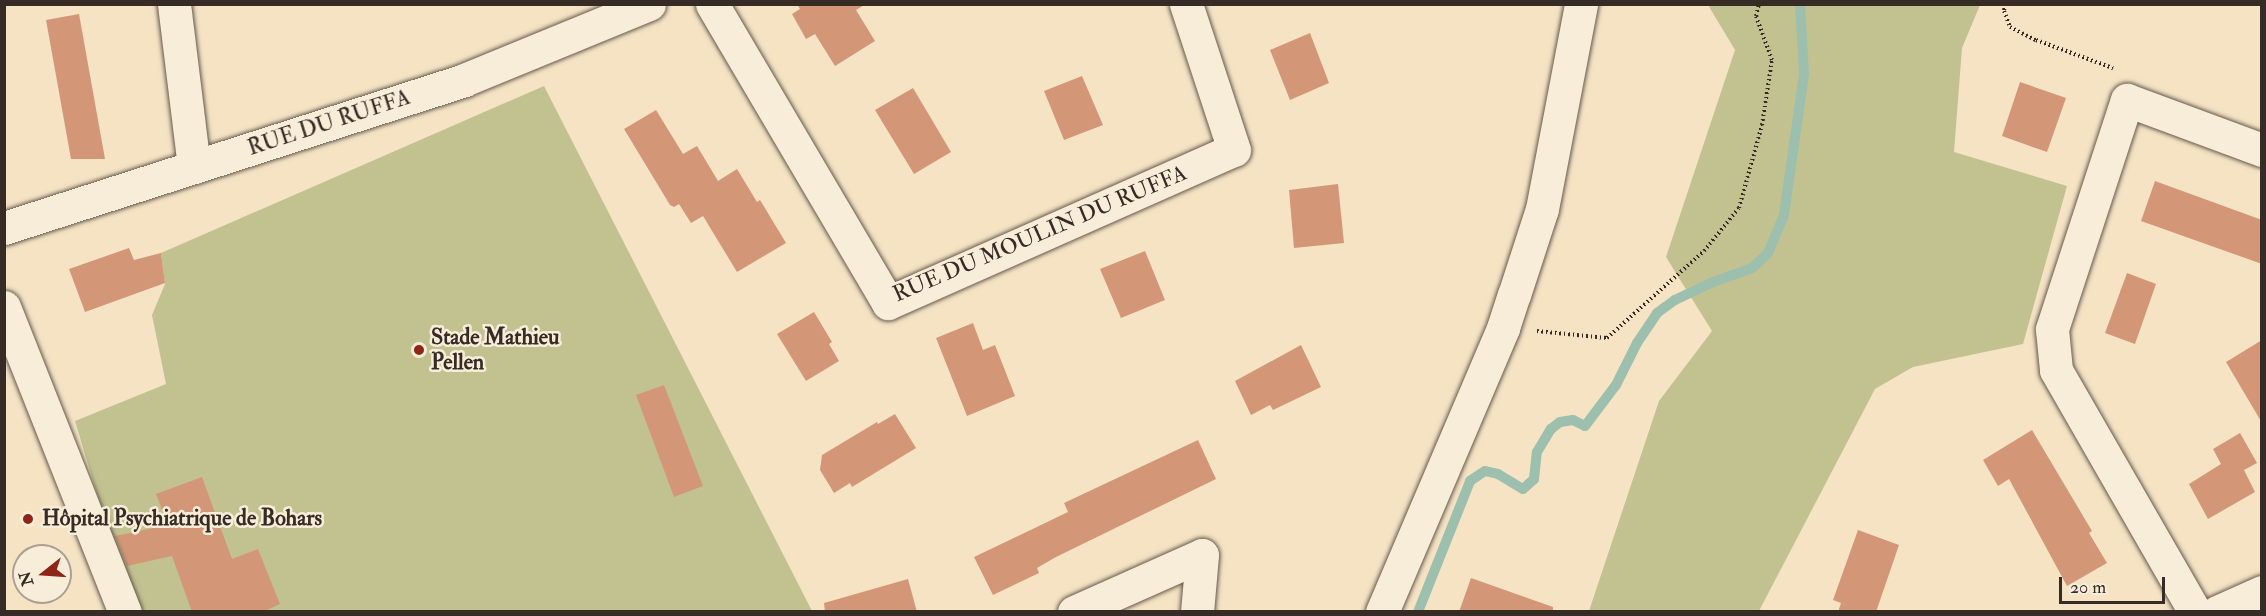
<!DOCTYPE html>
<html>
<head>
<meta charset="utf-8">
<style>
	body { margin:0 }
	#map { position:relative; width:2266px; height:616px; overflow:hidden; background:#f5e3c4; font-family:"IM FELL Double Pica",serif }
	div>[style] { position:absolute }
	.green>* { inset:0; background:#c2c290 }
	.stream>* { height:10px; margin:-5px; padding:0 5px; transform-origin:5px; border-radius:5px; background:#9dbfae }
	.building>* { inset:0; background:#d39778 }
	.path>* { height:4px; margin-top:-2px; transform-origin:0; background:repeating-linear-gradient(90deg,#372c25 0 1.5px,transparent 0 4.5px) }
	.roads { filter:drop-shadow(0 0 2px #665a4d) drop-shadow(0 0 2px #665a4d) }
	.minor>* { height:33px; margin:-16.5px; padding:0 16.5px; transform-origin:16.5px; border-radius:16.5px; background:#f8edd9 }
	.dots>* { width:16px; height:16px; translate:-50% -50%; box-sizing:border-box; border:3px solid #f8edd9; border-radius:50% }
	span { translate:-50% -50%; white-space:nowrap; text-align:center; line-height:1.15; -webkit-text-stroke:5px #f8edd9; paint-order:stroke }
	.street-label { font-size:22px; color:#372c25 }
	.poi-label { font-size:22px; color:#372c25; font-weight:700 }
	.left { translate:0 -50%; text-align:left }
	.frame { position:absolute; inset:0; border:6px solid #372c25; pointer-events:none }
	.north { position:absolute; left:12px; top:544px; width:60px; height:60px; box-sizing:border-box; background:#f8edd9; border:2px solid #aba091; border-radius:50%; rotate:253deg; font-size:16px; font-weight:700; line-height:24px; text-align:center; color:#372c25 }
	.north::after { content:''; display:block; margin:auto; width:21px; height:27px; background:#8f2418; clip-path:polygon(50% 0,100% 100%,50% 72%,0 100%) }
	.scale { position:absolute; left:2059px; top:577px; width:106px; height:27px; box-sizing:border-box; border:3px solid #372c25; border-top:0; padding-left:8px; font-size:18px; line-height:21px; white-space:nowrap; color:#372c25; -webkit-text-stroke:4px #f8edd9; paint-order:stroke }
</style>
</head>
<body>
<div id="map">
	<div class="green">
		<div style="clip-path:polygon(1708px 5px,1980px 5px,1962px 48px,1954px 152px,2067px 186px,2023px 344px,1913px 367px,1875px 389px,1759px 611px,1589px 611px,1659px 401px,1712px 331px,1666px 257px,1735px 50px)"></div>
		<div style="clip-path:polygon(544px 86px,812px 611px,139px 611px,110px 537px,75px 421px,166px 384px,152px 315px,165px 284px,161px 253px)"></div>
	</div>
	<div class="stream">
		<div style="left:1418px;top:612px;width:141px;rotate:-68.3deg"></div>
		<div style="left:1470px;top:481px;width:18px;rotate:-34deg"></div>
		<div style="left:1485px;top:471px;width:13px;rotate:13deg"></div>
		<div style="left:1498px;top:474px;width:29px;rotate:31deg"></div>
		<div style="left:1523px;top:489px;width:15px;rotate:-42deg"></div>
		<div style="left:1534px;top:479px;width:27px;rotate:-84deg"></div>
		<div style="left:1537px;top:452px;width:27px;rotate:-59deg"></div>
		<div style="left:1551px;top:429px;width:11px;rotate:-38deg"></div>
		<div style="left:1560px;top:422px;width:13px;rotate:-9deg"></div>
		<div style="left:1573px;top:420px;width:13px;rotate:27deg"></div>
		<div style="left:1585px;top:426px;width:51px;rotate:-52.9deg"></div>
		<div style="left:1616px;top:385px;width:47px;rotate:-63.4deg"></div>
		<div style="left:1637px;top:343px;width:36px;rotate:-56deg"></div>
		<div style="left:1657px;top:313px;width:22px;rotate:-36deg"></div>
		<div style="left:1675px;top:300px;width:42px;rotate:-25.3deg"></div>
		<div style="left:1713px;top:282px;width:41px;rotate:-19.7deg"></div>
		<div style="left:1752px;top:268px;width:22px;rotate:-43deg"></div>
		<div style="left:1768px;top:253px;width:41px;rotate:-67.2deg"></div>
		<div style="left:1784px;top:215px;width:142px;rotate:-81.9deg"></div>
		<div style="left:1804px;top:74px;width:70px;rotate:-93.3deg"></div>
	</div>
	<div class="building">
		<div style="clip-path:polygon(797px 4px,866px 4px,856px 10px,875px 41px,835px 66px,815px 34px,806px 39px,792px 14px,800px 9px)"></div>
		<div style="clip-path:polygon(79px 14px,105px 159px,71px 159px,46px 20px)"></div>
		<div style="clip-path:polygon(1310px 33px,1329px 83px,1290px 100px,1270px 50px)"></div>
		<div style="clip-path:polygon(1082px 76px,1103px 125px,1064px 140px,1044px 91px)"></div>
		<div style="clip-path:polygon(2020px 82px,2066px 98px,2047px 152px,2002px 136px)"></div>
		<div style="clip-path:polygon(913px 88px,951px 152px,914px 174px,875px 110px)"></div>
		<div style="clip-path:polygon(656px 110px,683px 154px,697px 146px,718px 181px,737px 169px,757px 202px,760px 200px,786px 243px,737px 272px,703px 216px,691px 223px,679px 204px,674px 207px,670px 205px,624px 129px)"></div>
		<div style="clip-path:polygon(2155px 181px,2262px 220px,2262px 264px,2141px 221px)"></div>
		<div style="clip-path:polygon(1338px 184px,1344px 243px,1294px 248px,1289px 190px)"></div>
		<div style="clip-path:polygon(129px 248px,134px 260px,161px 253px,165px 283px,85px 312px,69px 269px)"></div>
		<div style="clip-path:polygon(1145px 251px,1165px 300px,1121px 318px,1100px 269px)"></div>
		<div style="clip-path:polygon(2127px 273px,2156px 284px,2135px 344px,2105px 333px)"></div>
		<div style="clip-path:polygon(814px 312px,832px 342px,829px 344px,839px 361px,806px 381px,777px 334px)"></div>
		<div style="clip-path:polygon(973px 323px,983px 350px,995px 345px,1015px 396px,967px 416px,936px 338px)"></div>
		<div style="clip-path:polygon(2262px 340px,2262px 423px,2226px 362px)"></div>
		<div style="clip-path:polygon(1301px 345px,1321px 387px,1273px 410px,1270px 405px,1251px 415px,1235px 381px)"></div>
		<div style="clip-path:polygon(664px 385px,703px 486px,674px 497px,636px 395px)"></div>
		<div style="clip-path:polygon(895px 414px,916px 448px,852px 487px,850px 483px,834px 493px,820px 470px,822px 455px,877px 422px,878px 424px)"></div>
		<div style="clip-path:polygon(2032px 430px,2092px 531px,2089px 533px,2107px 563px,2067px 586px,2009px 479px,1998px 486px,1983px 460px)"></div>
		<div style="clip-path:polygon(2240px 433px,2257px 463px,2244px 470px,2255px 492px,2208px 519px,2189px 484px,2221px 464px,2213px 449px)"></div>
		<div style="clip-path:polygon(1198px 440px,1216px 479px,1056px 557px,1037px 568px,1039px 573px,993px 595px,974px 557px,1068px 512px,1064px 503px)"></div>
		<div style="clip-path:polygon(202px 477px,232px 559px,258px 549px,280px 604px,263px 612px,192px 612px,172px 556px,127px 566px,115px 536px,168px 525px,156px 494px)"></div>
		<div style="clip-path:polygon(1858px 530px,1899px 545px,1876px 612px,1838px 612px,1841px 603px,1833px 600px)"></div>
		<div style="clip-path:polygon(1471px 578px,1553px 607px,1553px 612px,1459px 612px)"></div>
		<div style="clip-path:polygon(908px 579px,917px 612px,825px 612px,824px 603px)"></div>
	</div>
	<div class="path">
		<div style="left:2005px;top:4px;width:7px;rotate:98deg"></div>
		<div style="left:2004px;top:11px;width:17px;rotate:69deg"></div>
		<div style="left:2010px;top:27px;width:29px;rotate:27deg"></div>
		<div style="left:2036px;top:40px;width:82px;rotate:20deg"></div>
		<div style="left:1537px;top:331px;width:70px;rotate:5.7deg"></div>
		<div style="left:1607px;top:338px;width:130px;rotate:-41.9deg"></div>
		<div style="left:1704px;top:251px;width:55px;rotate:-50.9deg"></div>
		<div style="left:1739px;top:208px;width:86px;rotate:-74.5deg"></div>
		<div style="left:1762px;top:125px;width:66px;rotate:-81.3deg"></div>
		<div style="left:1772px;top:60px;width:47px;rotate:-110deg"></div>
		<div style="left:1756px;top:16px;width:12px;rotate:-76deg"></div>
	</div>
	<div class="roads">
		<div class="minor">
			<div style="left:174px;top:4px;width:164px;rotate:83deg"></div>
			<div style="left:712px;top:4px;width:347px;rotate:59.5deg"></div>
			<div style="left:888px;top:303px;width:378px;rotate:-23.9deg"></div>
			<div style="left:1234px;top:150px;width:154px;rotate:-108.2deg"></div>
			<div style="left:4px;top:228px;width:483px;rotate:-17.8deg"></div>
			<div style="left:464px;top:80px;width:200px;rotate:-22.3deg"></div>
			<div style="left:4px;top:307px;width:328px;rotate:68.4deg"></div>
			<div style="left:1074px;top:612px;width:140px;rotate:-24deg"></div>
			<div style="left:1202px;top:555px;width:57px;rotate:95deg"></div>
			<div style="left:1382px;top:612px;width:309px;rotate:-66.9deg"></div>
			<div style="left:1503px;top:328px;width:35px;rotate:-72deg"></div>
			<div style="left:1514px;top:295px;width:90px;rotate:-72deg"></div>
			<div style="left:1542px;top:209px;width:209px;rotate:-79.2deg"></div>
			<div style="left:2195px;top:612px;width:279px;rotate:-119.9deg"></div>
			<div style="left:2056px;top:370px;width:41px;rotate:-95.6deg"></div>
			<div style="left:2052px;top:329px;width:241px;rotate:-71.9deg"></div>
			<div style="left:2127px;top:100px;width:144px;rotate:20.3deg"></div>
			<div style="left:2217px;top:612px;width:49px;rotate:-24deg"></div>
		</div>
	</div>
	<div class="dots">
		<div style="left:419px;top:350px;background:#8f2418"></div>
		<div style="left:28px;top:519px;background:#8f2418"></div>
	</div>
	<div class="street-label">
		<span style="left:329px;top:123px;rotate:-18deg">RUE DU RUFFA</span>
		<span style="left:1040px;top:234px;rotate:-23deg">RUE DU MOULIN DU RUFFA</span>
	</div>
	<div class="poi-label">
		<span class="left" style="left:431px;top:350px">Stade Mathieu<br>Pellen</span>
		<span class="left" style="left:42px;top:519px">Hôpital Psychiatrique de Bohars</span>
	</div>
	<div class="frame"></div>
	<div class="north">N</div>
	<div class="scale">20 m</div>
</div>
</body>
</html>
